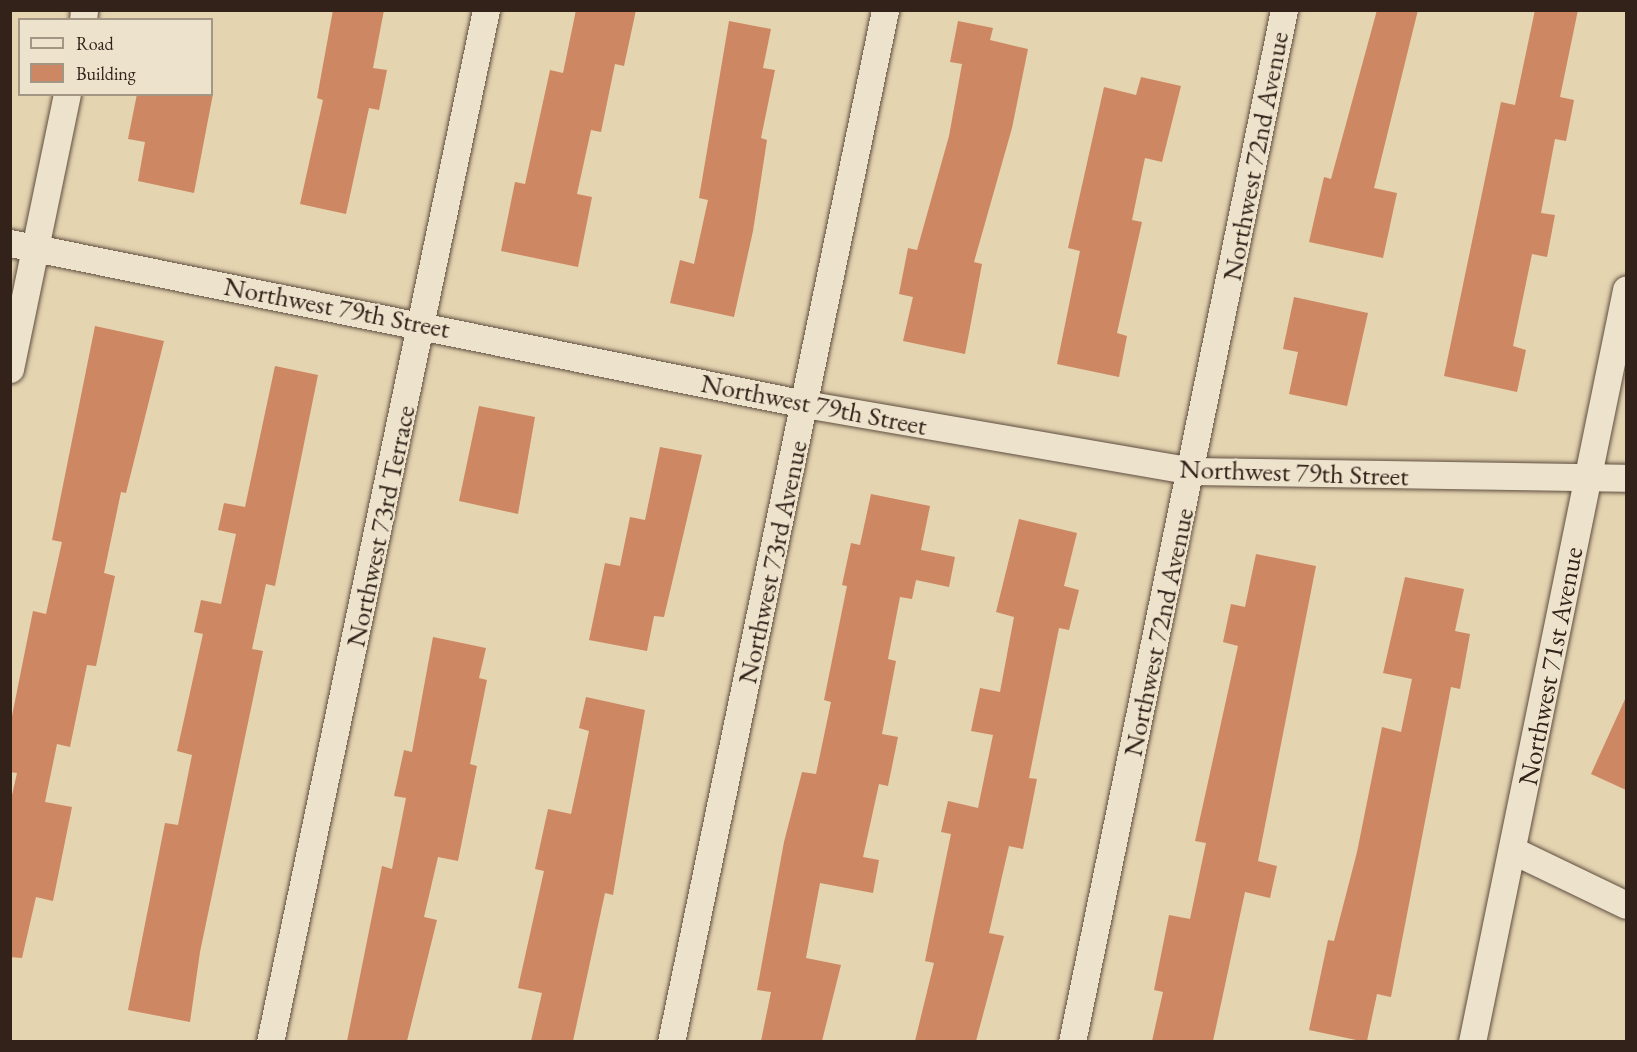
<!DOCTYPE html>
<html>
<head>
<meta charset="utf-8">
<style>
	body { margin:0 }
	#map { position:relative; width:1637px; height:1052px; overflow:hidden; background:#e4d4b0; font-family:"EB Garamond",serif }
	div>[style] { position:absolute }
	.building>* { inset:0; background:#cd8763 }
	.roads { filter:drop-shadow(0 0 2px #5f4e40) drop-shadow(0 0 2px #5f4e40) }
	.minor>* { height:27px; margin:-13.5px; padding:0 13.5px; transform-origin:13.5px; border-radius:13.5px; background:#ede3cc }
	span { translate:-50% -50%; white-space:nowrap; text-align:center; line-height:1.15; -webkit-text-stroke:4.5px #ede3cc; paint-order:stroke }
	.street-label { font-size:27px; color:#33221a }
	.frame { position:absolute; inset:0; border:12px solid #33221a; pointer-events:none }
	.legend { position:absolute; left:18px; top:18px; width:195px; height:78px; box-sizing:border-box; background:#ede3cc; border:2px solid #a39685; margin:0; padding:8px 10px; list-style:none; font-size:18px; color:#33221a }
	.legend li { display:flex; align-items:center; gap:12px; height:30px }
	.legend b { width:30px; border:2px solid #a39685 }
</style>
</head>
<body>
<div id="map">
	<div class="building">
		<div style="clip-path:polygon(333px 10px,384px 10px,373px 68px,387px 70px,379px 110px,369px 108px,346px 214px,300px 204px,323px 100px,317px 98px)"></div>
		<div style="clip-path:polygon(576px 10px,636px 10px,624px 66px,615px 64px,601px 132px,591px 130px,577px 194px,592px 197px,578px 267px,501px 251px,515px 182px,525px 184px,550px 70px,563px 73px)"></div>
		<div style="clip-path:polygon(1377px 10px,1418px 10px,1374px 188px,1397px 193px,1383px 258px,1309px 242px,1324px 177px,1331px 179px)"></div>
		<div style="clip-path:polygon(1535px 10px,1578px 10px,1560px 97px,1574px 100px,1566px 141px,1555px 139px,1541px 213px,1555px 215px,1547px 257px,1532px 254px,1513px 346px,1526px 350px,1517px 392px,1444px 376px,1501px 102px,1515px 105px)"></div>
		<div style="clip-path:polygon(729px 21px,771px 29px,763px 68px,775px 70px,761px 138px,767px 140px,753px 231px,734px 317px,670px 303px,680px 260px,694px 264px,708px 200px,699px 198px)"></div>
		<div style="clip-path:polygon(958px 21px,993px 28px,990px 40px,1028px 49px,1012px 128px,974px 262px,982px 264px,965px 354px,903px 341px,913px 297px,899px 294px,908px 248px,917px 250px,949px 136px,962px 64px,950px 62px)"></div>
		<div style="clip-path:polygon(1141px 77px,1181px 86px,1162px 162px,1145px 158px,1132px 220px,1142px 222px,1117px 333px,1127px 336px,1119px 377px,1057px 364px,1080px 251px,1068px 248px,1104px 87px,1136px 95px)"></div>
		<div style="clip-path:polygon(137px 94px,213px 94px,194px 193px,138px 181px,145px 142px,128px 139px)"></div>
		<div style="clip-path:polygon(1294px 297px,1368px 313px,1347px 406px,1289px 394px,1298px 352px,1283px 349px)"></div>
		<div style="clip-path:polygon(95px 326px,164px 341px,126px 493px,121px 492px,104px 573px,115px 576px,96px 666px,87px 665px,70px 747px,57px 744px,45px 802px,72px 807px,53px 901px,36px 897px,22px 958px,10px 957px,10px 804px,17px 773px,10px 772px,10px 726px,33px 611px,46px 614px,62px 542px,52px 540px)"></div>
		<div style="clip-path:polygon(275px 366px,318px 375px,275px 586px,266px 584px,252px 649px,263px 651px,200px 952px,190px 1022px,128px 1010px,165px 823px,178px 825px,192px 755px,177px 751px,203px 634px,194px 632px,201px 600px,221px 604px,236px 534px,218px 530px,224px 503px,245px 507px)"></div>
		<div style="clip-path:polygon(479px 406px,535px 417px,518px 514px,459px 501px)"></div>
		<div style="clip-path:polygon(660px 447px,702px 455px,664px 617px,654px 616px,647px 651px,589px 640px,605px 563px,620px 566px,630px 517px,645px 520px)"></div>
		<div style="clip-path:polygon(871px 494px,930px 506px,921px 550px,955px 557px,949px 587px,916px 580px,912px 599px,900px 597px,888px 659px,896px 661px,882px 734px,898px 737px,888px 786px,879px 784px,863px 857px,879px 860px,873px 893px,820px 883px,806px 958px,841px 965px,822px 1041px,761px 1041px,771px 992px,757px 990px,784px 842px,802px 772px,816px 774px,831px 702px,824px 700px,847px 586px,842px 585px,851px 543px,860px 545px)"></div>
		<div style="clip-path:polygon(1019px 519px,1077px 533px,1064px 586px,1079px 590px,1069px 630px,1059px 628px,1029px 778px,1037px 779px,1023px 849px,1009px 846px,989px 933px,1004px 936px,976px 1041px,915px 1041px,934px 963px,925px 961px,951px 834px,941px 832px,948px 801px,978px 808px,993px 735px,971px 731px,980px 688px,1000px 692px,1014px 617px,996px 612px)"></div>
		<div style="clip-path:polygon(1256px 554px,1316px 566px,1258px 861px,1277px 866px,1270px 898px,1245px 892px,1213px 1041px,1152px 1041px,1163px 992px,1154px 990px,1169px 915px,1190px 919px,1206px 843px,1195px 841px,1238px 646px,1223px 642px,1231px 604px,1245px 607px)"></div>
		<div style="clip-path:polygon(1405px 577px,1464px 589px,1455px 631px,1470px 634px,1460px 689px,1451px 687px,1391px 997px,1377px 994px,1367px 1041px,1361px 1041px,1309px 1030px,1328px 940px,1334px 941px,1357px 852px,1382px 727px,1401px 732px,1412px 679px,1383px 673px)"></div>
		<div style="clip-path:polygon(433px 637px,486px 648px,479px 678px,487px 680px,470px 764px,477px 766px,458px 861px,438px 857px,424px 917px,437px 920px,407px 1041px,347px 1041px,382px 866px,392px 869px,406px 798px,394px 796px,404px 750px,412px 752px)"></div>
		<div style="clip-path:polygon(586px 697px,645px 710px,613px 895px,605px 893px,573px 1041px,531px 1041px,542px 993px,518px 988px,544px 871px,535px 869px,548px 809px,571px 814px,589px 731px,579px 728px)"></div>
		<div style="clip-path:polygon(1626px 697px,1626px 790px,1591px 774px)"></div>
	</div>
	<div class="roads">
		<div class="minor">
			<div style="left:83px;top:20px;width:10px;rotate:-84deg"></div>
			<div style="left:10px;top:243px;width:811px;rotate:11.45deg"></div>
			<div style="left:805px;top:404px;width:392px;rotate:9.8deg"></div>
			<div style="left:1191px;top:471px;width:435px;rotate:0.9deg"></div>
			<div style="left:10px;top:369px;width:281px;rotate:-78.3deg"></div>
			<div style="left:1514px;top:851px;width:124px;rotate:25.7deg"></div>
			<div style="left:270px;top:1042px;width:1054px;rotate:-78.18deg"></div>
			<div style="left:671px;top:1042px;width:1054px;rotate:-78.28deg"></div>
			<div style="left:1072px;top:1042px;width:1054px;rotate:-78.39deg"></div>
			<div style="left:1472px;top:1042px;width:768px;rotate:-78.43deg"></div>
		</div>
	</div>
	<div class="street-label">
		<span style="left:1255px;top:156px;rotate:-79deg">Northwest 72nd Avenue</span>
		<span style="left:337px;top:307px;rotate:11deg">Northwest 79th Street</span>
		<span style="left:814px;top:404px;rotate:11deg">Northwest 79th Street</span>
		<span style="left:1294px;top:472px;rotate:2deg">Northwest 79th Street</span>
		<span style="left:380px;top:526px;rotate:-78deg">Northwest 73rd Terrace</span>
		<span style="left:772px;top:562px;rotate:-78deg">Northwest 73rd Avenue</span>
		<span style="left:1158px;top:632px;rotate:-78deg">Northwest 72nd Avenue</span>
		<span style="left:1550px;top:666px;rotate:-79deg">Northwest 71st Avenue</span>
	</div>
	<div class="frame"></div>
	<ul class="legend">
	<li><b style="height:8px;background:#ede3cc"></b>Road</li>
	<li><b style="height:16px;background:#cd8763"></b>Building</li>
	</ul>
</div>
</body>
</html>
